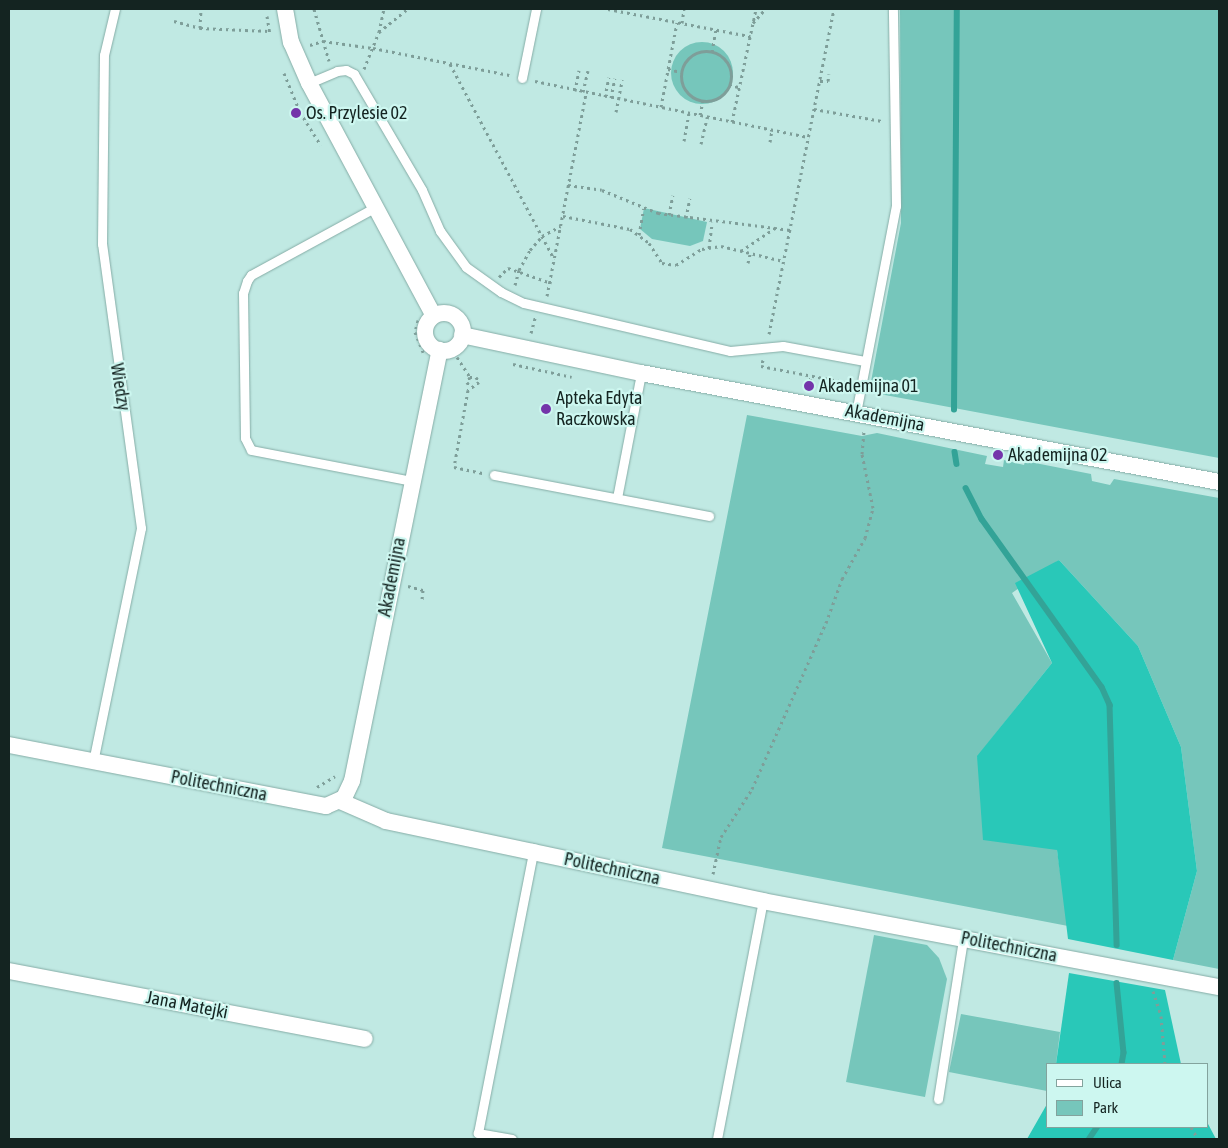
<!DOCTYPE html>
<html>
<head>
<meta charset="utf-8">
<style>
	body { margin:0 }
	#map { position:relative; width:1228px; height:1148px; overflow:hidden; background:#c0e9e3; font-family:"Asap Condensed",sans-serif }
	div>[style] { position:absolute }
	.green>* { inset:0; background:#76c6bb }
	.round { border-radius:50% }
	.forest>* { inset:0; background:#29c8b8 }
	.stream>* { height:5.5px; margin:-2.75px; padding:0 2.75px; transform-origin:2.75px; border-radius:2.75px; background:#33a397 }
	.path>* { height:3px; margin-top:-1.5px; transform-origin:0; background:repeating-linear-gradient(90deg,#7e9e99 0 2.5px,transparent 0 6.5px) }
	.path>.ring { margin:-1.5px; padding:0; box-sizing:content-box; background:none; border:3px solid #7e9e99; border-radius:50% }
	.roads { filter:drop-shadow(0 0 1px #85aca6) drop-shadow(0 0 1px #85aca6) }
	.lane>* { height:9px; margin:-4.5px; padding:0 4.5px; transform-origin:4.5px; border-radius:4.5px; background:#fff }
	.street>* { height:16px; margin:-8px; padding:0 8px; transform-origin:8px; border-radius:8px; background:#fff }
	.street>.ring { margin:-8px; padding:0; box-sizing:content-box; background:none; border:16px solid #fff; border-radius:50% }
	.dots>* { width:14px; height:14px; translate:-50% -50%; box-sizing:border-box; border:2px solid #cdf7f0; border-radius:50% }
	span { translate:-50% -50%; white-space:nowrap; text-align:center; line-height:1.15; -webkit-text-stroke:4.5px #cdf7f0; paint-order:stroke }
	.poi-label { font-size:18px; color:#142421 }
	.left { translate:0 -50%; text-align:left }
	.street-label { font-size:18px; color:#142421 }
	.frame { position:absolute; inset:0; border:10px solid #142421; pointer-events:none }
	.legend { position:absolute; left:1046px; top:1063px; width:162px; height:65px; box-sizing:border-box; background:#cdf7f0; border:1px solid #83a39d; margin:0; padding:6px 9px; list-style:none; font-size:15px; color:#142421 }
	.legend li { display:flex; align-items:center; gap:10px; height:25px }
	.legend b { width:25px; border:1px solid #83a39d }
</style>
</head>
<body>
<div id="map">
	<div class="green">
		<div style="clip-path:polygon(900px 9px,1219px 9px,1219px 458px,869px 392px,901px 223px)"></div>
		<div class="round" style="left:671px;top:42px;width:62px;height:62px"></div>
		<div style="clip-path:polygon(644px 208px,707px 222px,703px 241px,690px 246px,652px 239px,640px 229px)"></div>
		<div style="clip-path:polygon(747px 415px,862px 436px,877px 433px,987px 456px,985px 464px,1003px 467px,1004px 460px,1024px 465px,1025px 461px,1091px 474px,1092px 481px,1110px 485px,1114px 479px,1219px 498px,1219px 969px,1173px 960px,1197px 871px,1181px 747px,1138px 646px,1059px 560px,1012px 593px,1052px 663px,977px 757px,1057px 850px,1068px 926px,662px 848px)"></div>
		<div style="clip-path:polygon(874px 935px,927px 945px,939px 958px,947px 979px,925px 1097px,846px 1082px)"></div>
		<div style="clip-path:polygon(961px 1014px,1060px 1032px,1056px 1064px,1047px 1064px,1047px 1091px,949px 1072px)"></div>
	</div>
	<div class="forest">
		<div style="clip-path:polygon(1059px 560px,1138px 646px,1181px 747px,1197px 871px,1173px 960px,1068px 939px,1057px 850px,983px 840px,977px 756px,1052px 663px,1015px 583px)"></div>
		<div style="clip-path:polygon(1069px 973px,1165px 990px,1181px 1064px,1056px 1064px)"></div>
		<div style="clip-path:polygon(1047px 1104px,1047px 1127px,1207px 1127px,1207px 1122px,1216px 1139px,1027px 1139px)"></div>
	</div>
	<div class="stream">
		<div style="left:954px;top:410px;width:401px;rotate:-89.6deg"></div>
		<div style="left:955px;top:452px;width:12px;rotate:81deg"></div>
		<div style="left:966px;top:488px;width:35px;rotate:63deg"></div>
		<div style="left:982px;top:519px;width:206px;rotate:54.5deg"></div>
		<div style="left:1102px;top:687px;width:20px;rotate:66deg"></div>
		<div style="left:1110px;top:705px;width:240px;rotate:88.3deg"></div>
		<div style="left:1117px;top:983px;width:70px;rotate:84.3deg"></div>
		<div style="left:1124px;top:1053px;width:11px;rotate:100deg"></div>
		<div style="left:1089px;top:1139px;width:14px;rotate:-56deg"></div>
	</div>
	<div class="path">
		<div style="left:314px;top:9px;width:54px;rotate:73.9deg"></div>
		<div style="left:608px;top:9px;width:145px;rotate:10.8deg"></div>
		<div style="left:267px;top:16px;width:18px;rotate:81deg"></div>
		<div style="left:174px;top:21px;width:27px;rotate:15deg"></div>
		<div style="left:200px;top:28px;width:19px;rotate:-87deg"></div>
		<div style="left:682px;top:23px;width:14px;rotate:-82deg"></div>
		<div style="left:753px;top:23px;width:18px;rotate:-49deg"></div>
		<div style="left:200px;top:28px;width:69px;rotate:2.5deg"></div>
		<div style="left:379px;top:32px;width:24px;rotate:-78deg"></div>
		<div style="left:310px;top:45px;width:14px;rotate:-17deg"></div>
		<div style="left:323px;top:41px;width:50px;rotate:8deg"></div>
		<div style="left:373px;top:48px;width:139px;rotate:11.2deg"></div>
		<div class="ring" style="left:681px;top:51px;width:47px;height:47px"></div>
		<div style="left:712px;top:52px;width:23px;rotate:-80deg"></div>
		<div style="left:450px;top:64px;width:221px;rotate:61.9deg"></div>
		<div style="left:364px;top:69px;width:40px;rotate:-68deg"></div>
		<div style="left:379px;top:32px;width:36px;rotate:-39deg"></div>
		<div style="left:668px;top:69px;width:13px;rotate:13deg"></div>
		<div style="left:284px;top:73px;width:42px;rotate:67.7deg"></div>
		<div style="left:300px;top:112px;width:39px;rotate:58deg"></div>
		<div style="left:535px;top:81px;width:280px;rotate:11.6deg"></div>
		<div style="left:820px;top:81px;width:8px"></div>
		<div style="left:828px;top:81px;width:7px;rotate:-82deg"></div>
		<div style="left:729px;top:85px;width:10px;rotate:11deg"></div>
		<div style="left:575px;top:91px;width:21px;rotate:-79deg"></div>
		<div style="left:583px;top:92px;width:22px;rotate:-77deg"></div>
		<div style="left:605px;top:97px;width:20px;rotate:-79deg"></div>
		<div style="left:611px;top:98px;width:20px;rotate:-79deg"></div>
		<div style="left:661px;top:107px;width:86px;rotate:-79.3deg"></div>
		<div style="left:814px;top:109px;width:69px;rotate:10deg"></div>
		<div style="left:616px;top:112px;width:33px;rotate:-79deg"></div>
		<div style="left:700px;top:115px;width:14px;rotate:-78deg"></div>
		<div style="left:732px;top:122px;width:116px;rotate:-78deg"></div>
		<div style="left:684px;top:141px;width:28px;rotate:-80deg"></div>
		<div style="left:770px;top:142px;width:12px;rotate:-81deg"></div>
		<div style="left:701px;top:144px;width:28px;rotate:-77deg"></div>
		<div style="left:568px;top:185px;width:34px;rotate:8deg"></div>
		<div style="left:602px;top:190px;width:61px;rotate:22.3deg"></div>
		<div style="left:658px;top:213px;width:133px;rotate:7.3deg"></div>
		<div style="left:669px;top:215px;width:20px;rotate:-79deg"></div>
		<div style="left:563px;top:216px;width:68px;rotate:11deg"></div>
		<div style="left:630px;top:229px;width:24px;rotate:36deg"></div>
		<div style="left:649px;top:243px;width:24px;rotate:57deg"></div>
		<div style="left:662px;top:263px;width:14px;rotate:8deg"></div>
		<div style="left:676px;top:265px;width:31px;rotate:-32deg"></div>
		<div style="left:702px;top:249px;width:19px;rotate:-9deg"></div>
		<div style="left:721px;top:246px;width:64px;rotate:13.6deg"></div>
		<div style="left:686px;top:218px;width:20px;rotate:-79deg"></div>
		<div style="left:639px;top:235px;width:27px;rotate:-80deg"></div>
		<div style="left:709px;top:248px;width:26px;rotate:-83deg"></div>
		<div style="left:741px;top:251px;width:41px;rotate:-34.1deg"></div>
		<div style="left:748px;top:263px;width:9px;rotate:-77deg"></div>
		<div style="left:499px;top:277px;width:13px;rotate:-45deg"></div>
		<div style="left:508px;top:268px;width:46px;rotate:19.2deg"></div>
		<div style="left:515px;top:285px;width:16px;rotate:-75deg"></div>
		<div style="left:519px;top:270px;width:23px;rotate:-61deg"></div>
		<div style="left:530px;top:250px;width:18px;rotate:-49deg"></div>
		<div style="left:542px;top:236px;width:21px;rotate:-28deg"></div>
		<div style="left:547px;top:296px;width:207px;rotate:-79.1deg"></div>
		<div style="left:418px;top:320px;width:12px;rotate:104deg"></div>
		<div style="left:415px;top:332px;width:22px;rotate:68deg"></div>
		<div style="left:531px;top:333px;width:16px;rotate:-75deg"></div>
		<div style="left:769px;top:334px;width:331px;rotate:-78.7deg"></div>
		<div style="left:457px;top:357px;width:24px;rotate:57deg"></div>
		<div style="left:763px;top:360px;width:6px;rotate:108deg"></div>
		<div style="left:761px;top:366px;width:90px;rotate:10.9deg"></div>
		<div style="left:513px;top:364px;width:60px;rotate:12.4deg"></div>
		<div style="left:470px;top:377px;width:6px"></div>
		<div style="left:476px;top:377px;width:6px;rotate:59deg"></div>
		<div style="left:479px;top:382px;width:14px;rotate:144deg"></div>
		<div style="left:468px;top:390px;width:78px;rotate:100.3deg"></div>
		<div style="left:454px;top:467px;width:30px;rotate:12deg"></div>
		<div style="left:470px;top:377px;width:6px;rotate:121deg"></div>
		<div style="left:467px;top:382px;width:6px;rotate:59deg"></div>
		<div style="left:809px;top:387px;width:11px;rotate:-80deg"></div>
		<div style="left:408px;top:586px;width:16px;rotate:15deg"></div>
		<div style="left:423px;top:590px;width:10px;rotate:96deg"></div>
		<div style="left:317px;top:787px;width:21px;rotate:-31deg"></div>
		<div style="left:713px;top:874px;width:38px;rotate:-78deg"></div>
		<div style="left:721px;top:837px;width:57px;rotate:-57.1deg"></div>
		<div style="left:752px;top:789px;width:182px;rotate:-66deg"></div>
		<div style="left:826px;top:623px;width:47px;rotate:-70deg"></div>
		<div style="left:842px;top:579px;width:47px;rotate:-60.7deg"></div>
		<div style="left:865px;top:538px;width:31px;rotate:-75deg"></div>
		<div style="left:873px;top:508px;width:55px;rotate:-101.5deg"></div>
		<div style="left:862px;top:454px;width:23px;rotate:-85deg"></div>
		<div style="left:1153px;top:991px;width:26px;rotate:72deg"></div>
		<div style="left:1161px;top:1016px;width:48px;rotate:85.2deg"></div>
		<div style="left:1191px;top:1127px;width:14px;rotate:60deg"></div>
	</div>
	<div class="roads">
		<div class="lane">
			<div style="left:522px;top:78px;width:70px;rotate:-78.5deg"></div>
			<div style="left:309px;top:83px;width:30px;rotate:-23deg"></div>
			<div style="left:337px;top:71px;width:9px;rotate:-6deg"></div>
			<div style="left:346px;top:70px;width:9px;rotate:27deg"></div>
			<div style="left:354px;top:74px;width:134px;rotate:59.6deg"></div>
			<div style="left:422px;top:190px;width:45px;rotate:66.3deg"></div>
			<div style="left:440px;top:231px;width:44px;rotate:54.2deg"></div>
			<div style="left:466px;top:267px;width:43px;rotate:35.5deg"></div>
			<div style="left:501px;top:292px;width:25px;rotate:26deg"></div>
			<div style="left:524px;top:303px;width:212px;rotate:13.1deg"></div>
			<div style="left:730px;top:351px;width:53px;rotate:-5.4deg"></div>
			<div style="left:783px;top:346px;width:83px;rotate:10.4deg"></div>
			<div style="left:374px;top:208px;width:140px;rotate:151.4deg"></div>
			<div style="left:251px;top:275px;width:7px;rotate:124deg"></div>
			<div style="left:247px;top:281px;width:13px;rotate:108deg"></div>
			<div style="left:243px;top:293px;width:145px;rotate:89.2deg"></div>
			<div style="left:245px;top:438px;width:13px;rotate:63deg"></div>
			<div style="left:251px;top:450px;width:164px;rotate:10.9deg"></div>
			<div style="left:856px;top:413px;width:211px;rotate:-79.1deg"></div>
			<div style="left:896px;top:206px;width:197px;rotate:-90.9deg"></div>
			<div style="left:494px;top:475px;width:219px;rotate:10.8deg"></div>
			<div style="left:617px;top:498px;width:127px;rotate:-79.1deg"></div>
			<div style="left:93px;top:762px;width:239px;rotate:-78.4deg"></div>
			<div style="left:141px;top:528px;width:287px;rotate:-97.8deg"></div>
			<div style="left:102px;top:244px;width:189px;rotate:-89.4deg"></div>
			<div style="left:104px;top:55px;width:47px;rotate:-76.6deg"></div>
			<div style="left:938px;top:1099px;width:162px;rotate:-81.1deg"></div>
			<div style="left:512px;top:1139px;width:35px;rotate:-170deg"></div>
			<div style="left:478px;top:1133px;width:286px;rotate:-78.9deg"></div>
			<div style="left:717px;top:1139px;width:242px;rotate:-79.1deg"></div>
		</div>
		<div class="street">
			<div style="left:285px;top:9px;width:34px;rotate:80deg"></div>
			<div style="left:291px;top:42px;width:45px;rotate:66.3deg"></div>
			<div style="left:309px;top:83px;width:264px;rotate:61.8deg"></div>
			<div class="ring" style="left:425px;top:313px;width:22px;height:22px"></div>
			<div style="left:462px;top:335px;width:183px;rotate:12deg"></div>
			<div style="left:641px;top:373px;width:588px;rotate:10.68deg"></div>
			<div style="left:9px;top:745px;width:323px;rotate:10.9deg"></div>
			<div style="left:326px;top:806px;width:20px;rotate:-24deg"></div>
			<div style="left:344px;top:798px;width:19px;rotate:-65deg"></div>
			<div style="left:352px;top:781px;width:440px;rotate:-78.5deg"></div>
			<div style="left:340px;top:801px;width:50px;rotate:23.5deg"></div>
			<div style="left:386px;top:821px;width:150px;rotate:11.9deg"></div>
			<div style="left:533px;top:852px;width:235px;rotate:12deg"></div>
			<div style="left:763px;top:901px;width:464px;rotate:10.7deg"></div>
			<div style="left:9px;top:971px;width:362px;rotate:10.8deg"></div>
		</div>
	</div>
	<div class="dots">
		<div style="left:296px;top:113px;background:#7435aa"></div>
		<div style="left:809px;top:386px;background:#7435aa"></div>
		<div style="left:546px;top:409px;background:#7435aa"></div>
		<div style="left:998px;top:455px;background:#7435aa"></div>
	</div>
	<div class="poi-label">
		<span class="left" style="left:306px;top:113px">Os. Przylesie 02</span>
		<span class="left" style="left:819px;top:386px">Akademijna 01</span>
		<span class="left" style="left:556px;top:409px">Apteka Edyta<br>Raczkowska</span>
		<span class="left" style="left:1008px;top:455px">Akademijna 02</span>
	</div>
	<div class="street-label">
		<span style="left:120px;top:387px;rotate:81deg">Wiedzy</span>
		<span style="left:885px;top:418px;rotate:11deg">Akademijna</span>
		<span style="left:392px;top:577px;rotate:-79deg">Akademijna</span>
		<span style="left:219px;top:786px;rotate:11deg">Politechniczna</span>
		<span style="left:612px;top:869px;rotate:12deg">Politechniczna</span>
		<span style="left:1009px;top:947px;rotate:11deg">Politechniczna</span>
		<span style="left:187px;top:1005px;rotate:11deg">Jana Matejki</span>
	</div>
	<div class="frame"></div>
	<ul class="legend">
	<li><b style="height:6px;background:#fff"></b>Ulica</li>
	<li><b style="height:14px;background:#76c6bb"></b>Park</li>
	</ul>
</div>
</body>
</html>
